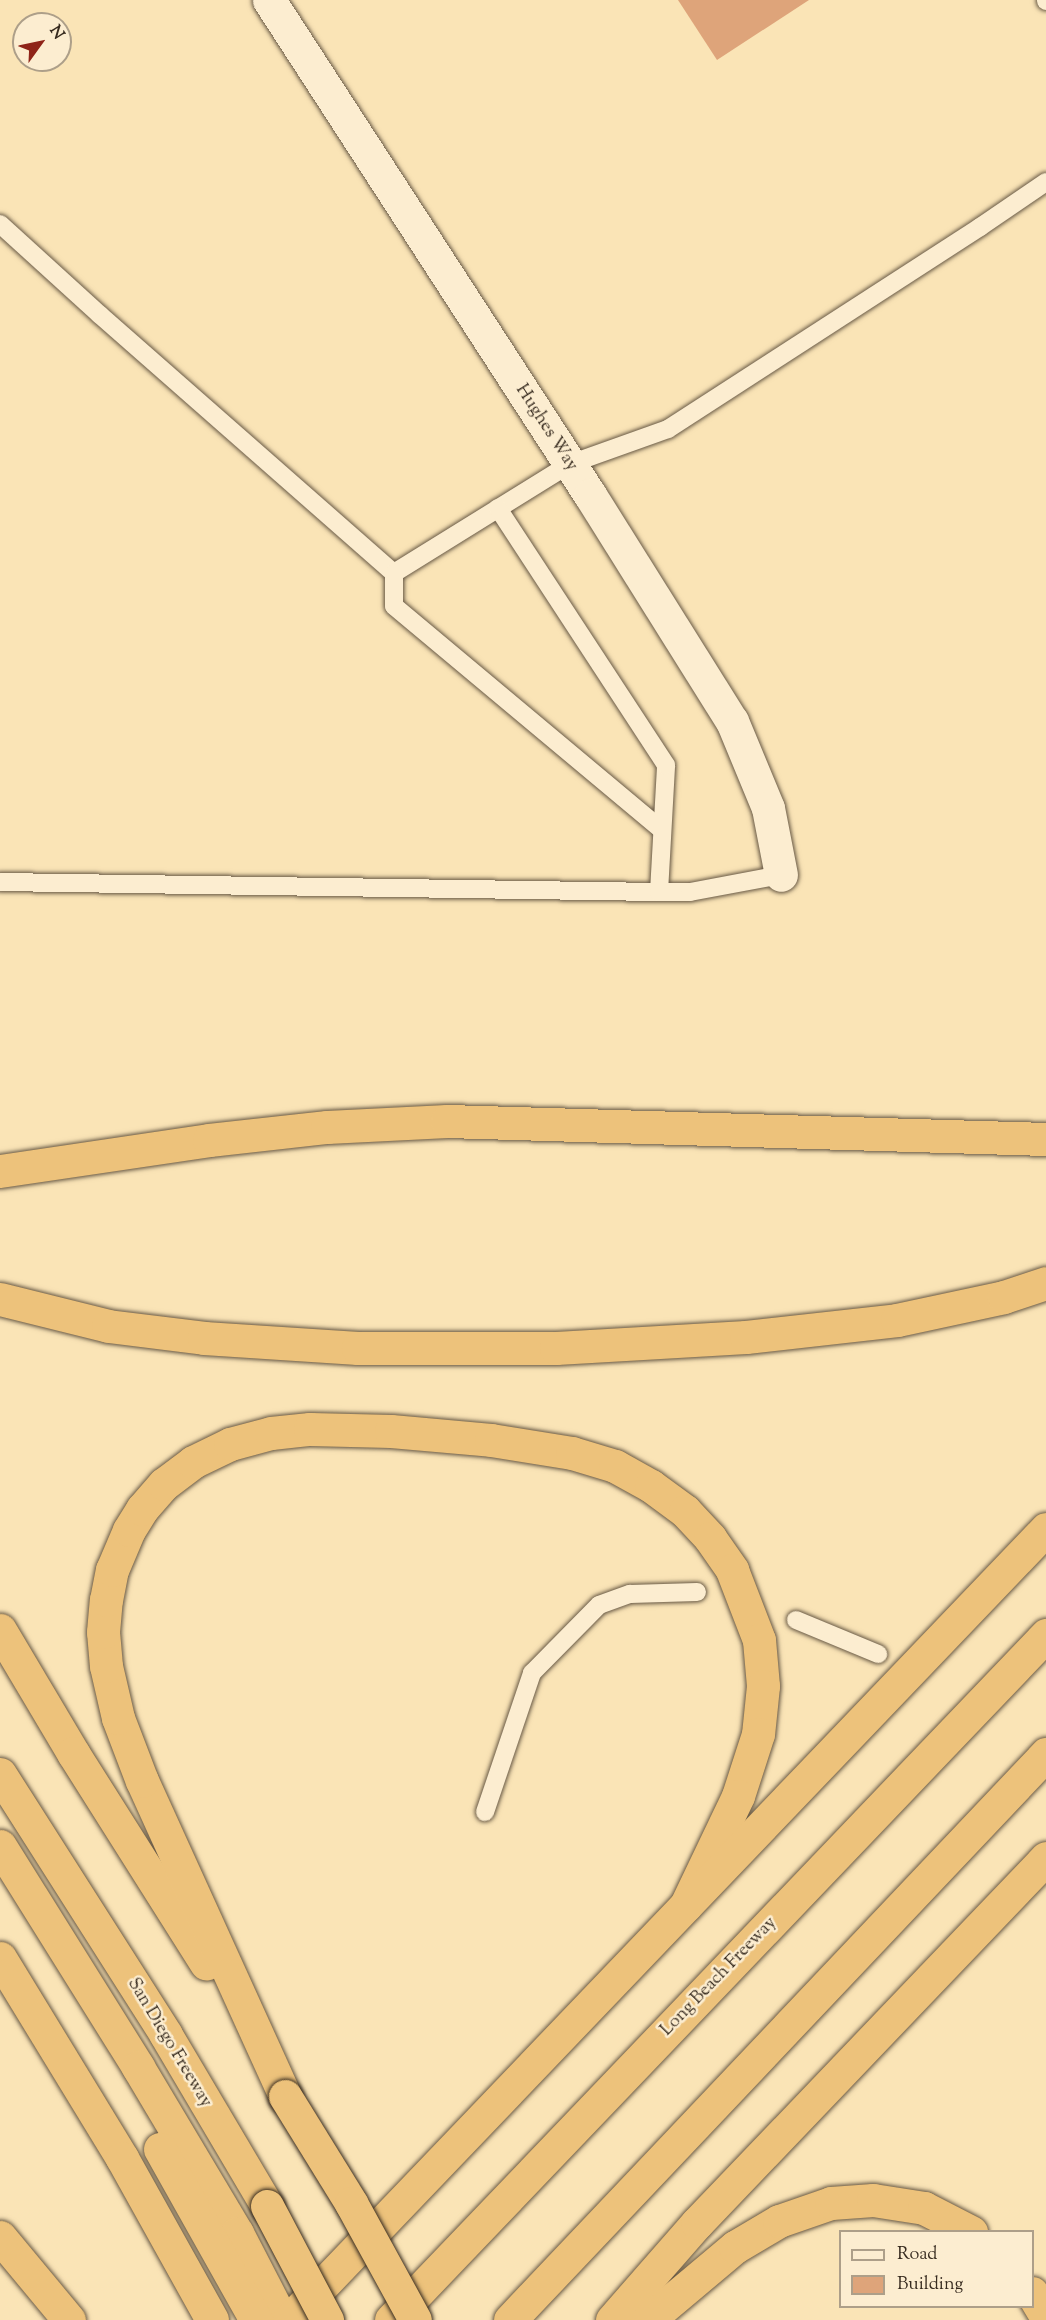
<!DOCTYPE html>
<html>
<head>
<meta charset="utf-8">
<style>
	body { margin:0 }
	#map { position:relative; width:1046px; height:2320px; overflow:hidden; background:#fae4b6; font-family:"Sorts Mill Goudy",serif }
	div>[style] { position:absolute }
	.building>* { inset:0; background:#dea47a }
	.roads { filter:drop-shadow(0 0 2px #685945) drop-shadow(0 0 2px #685945) }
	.service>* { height:18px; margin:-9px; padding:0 9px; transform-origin:9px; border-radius:9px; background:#fcedd0 }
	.minor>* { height:33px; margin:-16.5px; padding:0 16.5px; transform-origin:16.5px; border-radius:16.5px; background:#fcedd0 }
	.motorway>* { height:33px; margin:-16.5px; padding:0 16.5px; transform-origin:16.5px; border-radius:16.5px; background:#edc27b }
	.bridges { filter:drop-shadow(0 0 2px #372b1f) drop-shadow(0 0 2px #372b1f) }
	.motorway-bridge>* { height:33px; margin:-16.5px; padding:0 16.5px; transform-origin:16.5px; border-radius:16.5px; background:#edc27b }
	span { translate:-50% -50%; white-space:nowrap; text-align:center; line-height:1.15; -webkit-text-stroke:5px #fcedd0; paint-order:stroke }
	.street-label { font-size:18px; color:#372b1f }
	.legend { position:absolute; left:839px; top:2230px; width:195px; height:78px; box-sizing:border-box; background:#fcedd0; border:2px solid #ad9f89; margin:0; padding:8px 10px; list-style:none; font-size:18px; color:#372b1f }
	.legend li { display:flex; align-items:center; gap:12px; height:30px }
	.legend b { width:30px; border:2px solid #ad9f89 }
	.north { position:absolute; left:12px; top:12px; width:60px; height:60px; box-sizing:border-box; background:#fcedd0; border:2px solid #ad9f89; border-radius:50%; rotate:57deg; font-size:16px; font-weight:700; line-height:24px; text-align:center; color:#372b1f }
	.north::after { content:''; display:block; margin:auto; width:21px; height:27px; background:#8f2418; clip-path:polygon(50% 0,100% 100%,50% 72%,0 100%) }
</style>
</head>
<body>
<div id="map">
	<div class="building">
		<div style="clip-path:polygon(678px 0,809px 0,717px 60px)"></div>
	</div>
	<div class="roads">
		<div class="service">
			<div style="left:1046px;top:0;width:1px;rotate:90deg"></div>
			<div style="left:0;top:224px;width:135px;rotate:42.3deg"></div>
			<div style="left:100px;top:315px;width:391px;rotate:41.3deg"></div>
			<div style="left:394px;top:573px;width:207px;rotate:-31.8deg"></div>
			<div style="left:570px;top:464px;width:104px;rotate:-19.7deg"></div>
			<div style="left:668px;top:429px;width:372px;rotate:-32.9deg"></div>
			<div style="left:980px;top:227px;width:80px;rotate:-34.3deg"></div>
			<div style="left:394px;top:573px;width:33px;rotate:90deg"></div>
			<div style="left:394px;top:606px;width:349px;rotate:39.9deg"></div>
			<div style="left:0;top:882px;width:659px;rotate:0.87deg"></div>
			<div style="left:659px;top:892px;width:127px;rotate:-86.8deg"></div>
			<div style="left:666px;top:765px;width:307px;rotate:-123.2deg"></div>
			<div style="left:659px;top:892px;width:31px"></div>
			<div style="left:690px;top:892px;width:93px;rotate:-10.6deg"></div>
			<div style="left:796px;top:1620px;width:89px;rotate:22.5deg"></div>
			<div style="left:485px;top:1812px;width:147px;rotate:-71.3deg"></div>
			<div style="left:532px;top:1673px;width:95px;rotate:-45.4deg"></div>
			<div style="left:599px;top:1605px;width:33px;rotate:-20deg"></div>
			<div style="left:630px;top:1594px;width:67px;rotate:-1.7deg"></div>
		</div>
		<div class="minor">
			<div style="left:269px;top:0;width:590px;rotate:57.04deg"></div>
			<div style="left:590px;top:495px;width:267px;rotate:57.9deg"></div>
			<div style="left:732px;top:721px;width:94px;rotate:67.5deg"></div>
			<div style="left:768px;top:808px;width:68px;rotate:79deg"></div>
		</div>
		<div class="motorway">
			<div style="left:0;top:1171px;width:211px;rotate:-8.4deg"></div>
			<div style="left:209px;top:1140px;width:119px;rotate:-6.3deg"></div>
			<div style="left:327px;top:1127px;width:120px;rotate:-2.9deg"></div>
			<div style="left:447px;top:1121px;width:599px;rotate:1.72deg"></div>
			<div style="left:0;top:1299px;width:111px;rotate:14deg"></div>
			<div style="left:108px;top:1326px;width:97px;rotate:7.1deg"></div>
			<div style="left:204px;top:1338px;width:154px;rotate:3.7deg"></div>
			<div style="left:358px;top:1348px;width:198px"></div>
			<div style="left:556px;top:1348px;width:190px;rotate:-3.3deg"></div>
			<div style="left:746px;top:1337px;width:152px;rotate:-6.4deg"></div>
			<div style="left:897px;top:1320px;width:109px;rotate:-12.1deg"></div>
			<div style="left:1004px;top:1297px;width:44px;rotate:-18.4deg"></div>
			<div style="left:0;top:1630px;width:143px;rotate:59.3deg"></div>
			<div style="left:73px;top:1753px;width:249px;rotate:57.7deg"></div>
			<div style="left:0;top:1774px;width:309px;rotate:57.5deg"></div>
			<div style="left:166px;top:2035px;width:199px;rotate:59.4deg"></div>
			<div style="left:0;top:1846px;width:261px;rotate:58deg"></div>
			<div style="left:138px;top:2067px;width:193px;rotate:59.2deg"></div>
			<div style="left:237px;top:2233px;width:98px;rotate:62.7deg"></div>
			<div style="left:0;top:1958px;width:234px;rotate:58.6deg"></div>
			<div style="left:122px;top:2158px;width:185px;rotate:60.9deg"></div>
			<div style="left:285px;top:2096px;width:346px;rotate:-114.4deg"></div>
			<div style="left:142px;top:1781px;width:67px;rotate:-110.9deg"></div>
			<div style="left:118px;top:1718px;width:53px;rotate:-103deg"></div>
			<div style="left:106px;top:1666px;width:34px;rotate:-95deg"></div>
			<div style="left:103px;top:1632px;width:32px;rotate:-85deg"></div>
			<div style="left:106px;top:1600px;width:31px;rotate:-79deg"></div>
			<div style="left:112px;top:1570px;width:43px;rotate:-67deg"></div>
			<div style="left:129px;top:1530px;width:25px;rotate:-58deg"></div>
			<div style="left:142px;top:1509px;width:33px;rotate:-49deg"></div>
			<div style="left:164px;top:1484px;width:36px;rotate:-37deg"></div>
			<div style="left:193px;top:1462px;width:41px;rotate:-25.9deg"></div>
			<div style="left:230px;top:1444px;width:42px;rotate:-15deg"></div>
			<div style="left:271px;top:1433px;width:39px;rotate:-6deg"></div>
			<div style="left:310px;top:1429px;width:81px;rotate:1.4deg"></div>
			<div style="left:391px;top:1431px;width:100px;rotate:5.1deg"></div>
			<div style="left:491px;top:1440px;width:82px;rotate:9.1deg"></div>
			<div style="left:572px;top:1453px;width:45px;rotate:16.8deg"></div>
			<div style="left:615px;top:1466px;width:41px;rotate:29.1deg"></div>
			<div style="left:651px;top:1486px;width:42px;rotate:36.3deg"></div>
			<div style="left:685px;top:1511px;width:37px;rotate:47deg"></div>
			<div style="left:710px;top:1538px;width:39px;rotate:55deg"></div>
			<div style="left:732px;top:1570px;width:75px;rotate:68.9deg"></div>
			<div style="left:759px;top:1640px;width:46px;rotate:85deg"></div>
			<div style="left:763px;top:1686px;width:48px;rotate:95.9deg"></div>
			<div style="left:758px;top:1734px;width:65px;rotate:107.9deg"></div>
			<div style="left:738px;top:1796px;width:121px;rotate:115.5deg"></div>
			<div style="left:160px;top:2149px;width:196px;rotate:60.7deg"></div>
			<div style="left:0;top:2237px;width:108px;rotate:50.3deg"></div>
			<div style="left:1032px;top:2293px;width:27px;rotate:59deg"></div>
			<div style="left:289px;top:2320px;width:1095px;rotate:-46.26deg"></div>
			<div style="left:391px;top:2320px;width:948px;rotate:-46.28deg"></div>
			<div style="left:510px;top:2320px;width:780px;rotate:-46.56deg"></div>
			<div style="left:612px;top:2320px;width:129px;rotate:-48.8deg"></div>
			<div style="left:697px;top:2223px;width:505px;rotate:-46.28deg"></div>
			<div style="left:648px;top:2320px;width:114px;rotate:-40deg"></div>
			<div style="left:735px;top:2247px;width:51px;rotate:-30.6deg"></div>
			<div style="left:779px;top:2221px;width:55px;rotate:-19.1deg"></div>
			<div style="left:831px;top:2203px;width:42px;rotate:-4.1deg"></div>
			<div style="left:873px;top:2200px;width:52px;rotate:8.9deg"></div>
			<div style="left:924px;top:2208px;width:53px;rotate:27.1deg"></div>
		</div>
	</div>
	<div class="bridges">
		<div class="motorway-bridge">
			<div style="left:285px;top:2096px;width:126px;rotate:58.3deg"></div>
			<div style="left:351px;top:2203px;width:133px;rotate:61.3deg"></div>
			<div style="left:267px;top:2206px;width:129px;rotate:62.2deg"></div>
		</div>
	</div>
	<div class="street-label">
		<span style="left:546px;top:428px;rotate:57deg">Hughes Way</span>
		<span style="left:719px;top:1977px;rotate:-46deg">Long Beach Freeway</span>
		<span style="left:169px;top:2043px;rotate:59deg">San Diego Freeway</span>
	</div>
	<ul class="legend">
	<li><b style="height:8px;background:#fcedd0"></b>Road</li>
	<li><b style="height:16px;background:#dea47a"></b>Building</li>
	</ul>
	<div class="north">N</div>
</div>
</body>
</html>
